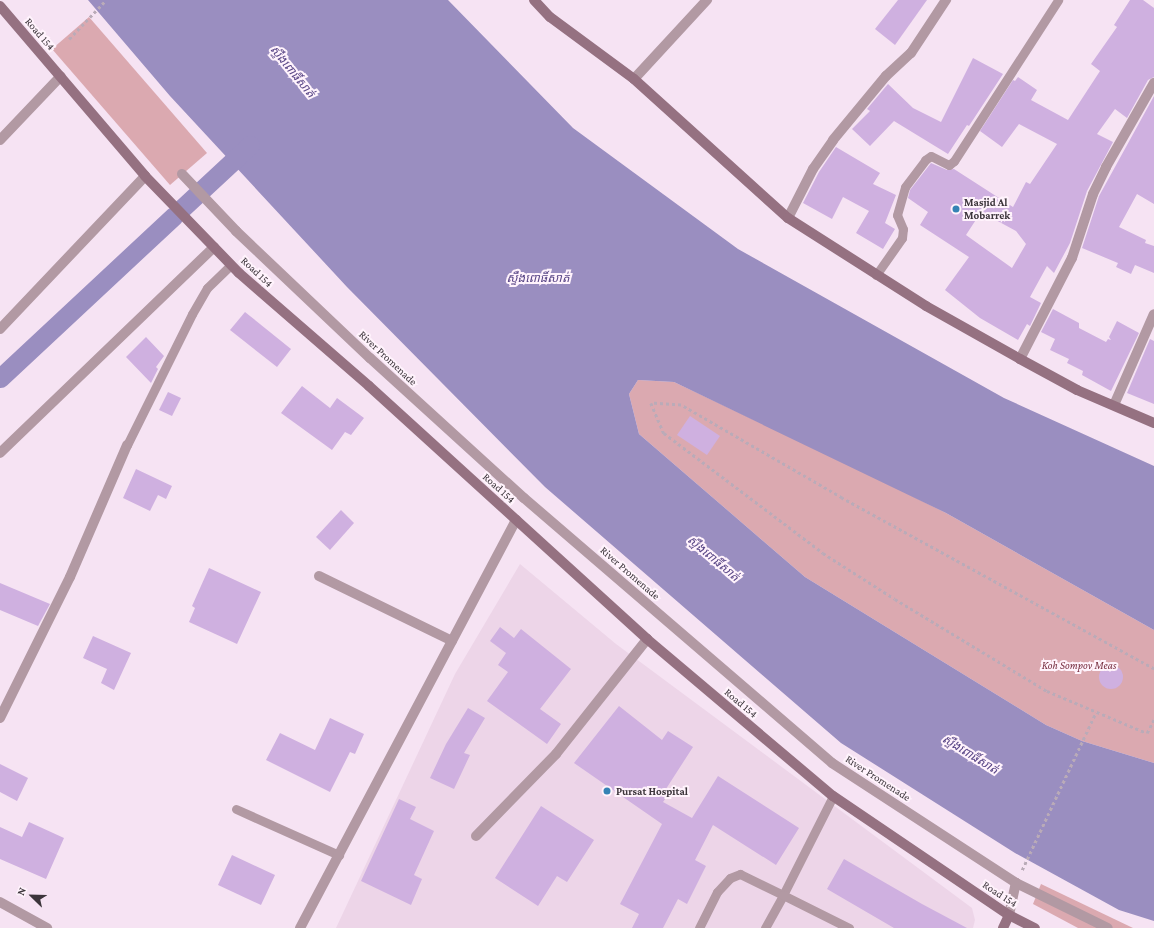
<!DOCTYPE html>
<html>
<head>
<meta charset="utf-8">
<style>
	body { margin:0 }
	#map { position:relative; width:1154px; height:928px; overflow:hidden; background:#f6e3f3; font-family:"Crimson Pro","Noto Sans Khmer",serif }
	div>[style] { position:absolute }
	.built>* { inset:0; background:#edd5e8 }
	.green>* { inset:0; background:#dba9b0 }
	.water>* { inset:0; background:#9a8ec0 }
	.canal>* { height:19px; margin:-9.5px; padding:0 9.5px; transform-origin:9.5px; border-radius:9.5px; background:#9a8ec0 }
	.building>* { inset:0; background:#cfb0e0 }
	.round { border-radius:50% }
	.path>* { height:2.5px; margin-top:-1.25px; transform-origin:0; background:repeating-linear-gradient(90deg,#baabb8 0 3px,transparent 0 6px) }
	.lane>* { height:9px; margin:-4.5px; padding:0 4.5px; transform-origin:4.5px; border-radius:4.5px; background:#b299a3 }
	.street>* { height:10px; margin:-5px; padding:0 5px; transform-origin:5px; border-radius:5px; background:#b299a3 }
	.secondary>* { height:10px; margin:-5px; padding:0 5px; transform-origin:5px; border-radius:5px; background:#957181 }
	.dots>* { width:11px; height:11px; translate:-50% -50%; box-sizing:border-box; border:2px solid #fff3fc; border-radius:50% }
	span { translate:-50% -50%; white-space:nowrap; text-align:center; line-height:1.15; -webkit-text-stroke:4px #fff3fc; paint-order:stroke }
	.street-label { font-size:11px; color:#3c353b }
	.poi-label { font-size:11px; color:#3c353b; font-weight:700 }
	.left { translate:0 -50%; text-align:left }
	.park-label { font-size:11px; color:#792f41; font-style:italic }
	.water-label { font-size:12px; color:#5a4787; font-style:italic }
	.north { position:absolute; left:12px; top:876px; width:40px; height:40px; -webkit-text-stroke:3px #fff3fc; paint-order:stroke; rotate:293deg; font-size:11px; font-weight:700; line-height:16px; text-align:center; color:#3c353b }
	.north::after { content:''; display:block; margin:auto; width:14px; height:18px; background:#3c353b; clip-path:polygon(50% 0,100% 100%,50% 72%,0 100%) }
</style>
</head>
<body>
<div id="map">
	<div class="built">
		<div style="clip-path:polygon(520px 564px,616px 644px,972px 908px,975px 920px,973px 928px,336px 928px,455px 674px)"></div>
	</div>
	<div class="green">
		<div style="clip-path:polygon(89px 17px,207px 153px,170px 185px,52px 49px)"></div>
		<div style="clip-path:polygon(638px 380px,674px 382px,865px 472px,946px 513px,1154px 630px,1154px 763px,1082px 741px,1046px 725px,805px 577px,639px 434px,629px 394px)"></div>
		<div style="clip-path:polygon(1041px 884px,1133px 928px,1078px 928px,1033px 904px)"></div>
	</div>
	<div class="water">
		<div style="clip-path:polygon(88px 0,448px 0,573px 128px,738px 249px,1004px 398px,1154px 466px,1154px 630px,946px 513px,674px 382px,638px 380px,629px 394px,639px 434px,805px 577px,1046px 725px,1082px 741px,1154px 763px,1154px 921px,1119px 910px,1015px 853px,841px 743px,545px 487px,347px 287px,170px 96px)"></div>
	</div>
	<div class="canal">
		<div style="left:179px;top:211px;width:97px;rotate:-42.9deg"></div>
		<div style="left:0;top:378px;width:238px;rotate:-43deg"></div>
	</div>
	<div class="building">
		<div style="clip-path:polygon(898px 0,927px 0,895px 45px,875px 29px)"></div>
		<div style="clip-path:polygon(evenodd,1130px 0,1143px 0,1154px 8px,1154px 77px,1148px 80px,1127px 118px,1115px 109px,1097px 134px,1113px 142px,1087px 191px,1070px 243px,1054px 273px,1047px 266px,1030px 297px,1041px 303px,1030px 326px,1027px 324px,1018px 340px,980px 318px,945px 290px,969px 257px,920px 225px,928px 212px,908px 198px,910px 190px,931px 163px,947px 170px,954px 169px,1013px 207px,1026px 182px,1030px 184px,1057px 144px,1019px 124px,1002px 147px,980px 131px,1013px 80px,1015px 81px,1018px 77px,1037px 90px,1031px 100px,1068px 120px,1100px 71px,1091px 64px,1117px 27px,1114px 25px,1130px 0,981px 212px,1016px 231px,1026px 244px,1012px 268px,966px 235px,981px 212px)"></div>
		<div style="clip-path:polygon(973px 58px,1003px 74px,969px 126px,967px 125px,948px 154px,894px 121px,870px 146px,852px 129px,870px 111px,867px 109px,888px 84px,913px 108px,941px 122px)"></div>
		<div style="clip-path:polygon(1154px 96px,1154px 204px,1137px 194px,1119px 227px,1146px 240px,1145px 243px,1154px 246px,1154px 273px,1135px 265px,1131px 274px,1116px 267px,1118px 263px,1082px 248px,1099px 196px)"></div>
		<div style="clip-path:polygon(836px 147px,880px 173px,873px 184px,896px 195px,885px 223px,895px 229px,883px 249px,856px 233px,869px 211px,843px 197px,832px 219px,803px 203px,819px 172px)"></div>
		<div style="clip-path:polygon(1053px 309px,1079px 323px,1079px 328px,1106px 342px,1108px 339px,1111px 340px,1109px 337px,1117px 321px,1139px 333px,1111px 391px,1082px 375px,1083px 371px,1067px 363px,1069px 359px,1050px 350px,1055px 339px,1041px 332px)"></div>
		<div style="clip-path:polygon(245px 312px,291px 349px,277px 367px,230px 330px)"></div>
		<div style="clip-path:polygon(146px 337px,164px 356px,156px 367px,158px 369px,151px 383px,126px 357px)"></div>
		<div style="clip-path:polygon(1150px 339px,1154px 341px,1154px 404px,1127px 393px)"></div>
		<div style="clip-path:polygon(302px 386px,330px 408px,337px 398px,364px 418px,351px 435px,345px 432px,332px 450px,281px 413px)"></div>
		<div style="clip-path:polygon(168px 392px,181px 398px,172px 416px,159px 410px)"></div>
		<div style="clip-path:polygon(690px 416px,720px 436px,707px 455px,677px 435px)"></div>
		<div style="clip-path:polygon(136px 469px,172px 486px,166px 499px,158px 495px,150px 511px,123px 498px)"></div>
		<div style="clip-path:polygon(341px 510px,354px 523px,330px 550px,316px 537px)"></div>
		<div style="clip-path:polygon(209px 568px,261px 592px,237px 644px,189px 622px,195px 608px,192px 606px)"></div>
		<div style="clip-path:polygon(0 583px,50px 604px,38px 626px,0 610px)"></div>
		<div style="clip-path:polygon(500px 627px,514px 638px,521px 629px,571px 669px,540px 709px,561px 724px,547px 744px,487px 701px,508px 672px,498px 665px,506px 653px,490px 641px)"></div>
		<div style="clip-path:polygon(93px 636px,131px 653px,114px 690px,101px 683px,107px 669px,83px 658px)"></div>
		<div class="round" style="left:1099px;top:665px;width:24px;height:24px"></div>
		<div style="clip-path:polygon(619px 706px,662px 740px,668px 731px,693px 747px,664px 792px,668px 795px,663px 802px,692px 818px,718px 776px,799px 828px,776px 865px,713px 825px,695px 860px,706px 866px,687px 904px,678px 899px,663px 928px,632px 928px,639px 914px,620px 904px,662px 824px,574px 763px)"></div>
		<div style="clip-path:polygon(468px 708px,485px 718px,464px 753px,470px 755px,454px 789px,430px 778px,446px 744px)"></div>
		<div style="clip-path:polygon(330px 718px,364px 734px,355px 754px,350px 752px,330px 792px,266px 760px,280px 733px,315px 750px)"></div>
		<div style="clip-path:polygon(0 764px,28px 778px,17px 801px,0 792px)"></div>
		<div style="clip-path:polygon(399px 799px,416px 807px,410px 819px,434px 831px,414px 875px,422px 879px,411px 905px,361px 881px)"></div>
		<div style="clip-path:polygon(541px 806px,594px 840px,567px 882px,557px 876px,538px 906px,495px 878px)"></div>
		<div style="clip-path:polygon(29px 822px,64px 838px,46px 879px,0 859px,0 827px,22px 837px)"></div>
		<div style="clip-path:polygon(232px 855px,275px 875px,261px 905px,218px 885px)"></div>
		<div style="clip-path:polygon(844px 859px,922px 904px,967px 928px,894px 928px,827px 889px)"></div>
	</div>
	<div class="path">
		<div style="left:69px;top:39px;width:54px;rotate:-46.5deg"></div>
		<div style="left:1154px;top:669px;width:356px;rotate:-151.3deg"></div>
		<div style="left:842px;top:498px;width:186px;rotate:-150deg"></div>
		<div style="left:681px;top:405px;width:30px;rotate:-176deg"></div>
		<div style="left:651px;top:403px;width:33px;rotate:67deg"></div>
		<div style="left:664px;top:433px;width:199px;rotate:37deg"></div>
		<div style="left:823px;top:553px;width:85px;rotate:32.6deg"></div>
		<div style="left:895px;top:599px;width:178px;rotate:31.2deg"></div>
		<div style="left:1047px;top:691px;width:108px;rotate:22.8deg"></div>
		<div style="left:1147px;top:733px;width:16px;rotate:-63deg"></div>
		<div style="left:1022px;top:870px;width:174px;rotate:-64.9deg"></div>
	</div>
	<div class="lane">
		<div style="left:876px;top:275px;width:45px;rotate:-54.9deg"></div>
		<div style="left:902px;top:238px;width:9px;rotate:-84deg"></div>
		<div style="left:903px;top:229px;width:15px;rotate:-113deg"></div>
		<div style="left:897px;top:215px;width:29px;rotate:-74deg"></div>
		<div style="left:905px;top:187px;width:34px;rotate:-53deg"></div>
		<div style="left:925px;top:160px;width:7px;rotate:-34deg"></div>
		<div style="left:931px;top:156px;width:20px;rotate:27deg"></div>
		<div style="left:949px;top:165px;width:6px;rotate:-39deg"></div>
		<div style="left:954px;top:161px;width:192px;rotate:-57.1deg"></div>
		<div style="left:127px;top:445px;width:146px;rotate:-63.6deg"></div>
		<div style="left:192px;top:314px;width:30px;rotate:-60deg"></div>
		<div style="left:207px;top:288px;width:33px;rotate:-44deg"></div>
		<div style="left:236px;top:809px;width:113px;rotate:24.1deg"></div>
		<div style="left:699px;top:928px;width:40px;rotate:-63.4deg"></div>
		<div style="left:717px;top:892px;width:19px;rotate:-47deg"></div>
		<div style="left:730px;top:878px;width:11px;rotate:-22deg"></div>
		<div style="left:740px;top:874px;width:48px;rotate:26deg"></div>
		<div style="left:783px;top:895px;width:111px;rotate:-63.2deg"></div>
		<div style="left:765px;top:928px;width:38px;rotate:-61deg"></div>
		<div style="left:783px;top:895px;width:74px;rotate:26.6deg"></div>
	</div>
	<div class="street">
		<div style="left:634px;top:79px;width:108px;rotate:-47.3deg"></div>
		<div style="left:0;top:140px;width:88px;rotate:-46.4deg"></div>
		<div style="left:182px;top:174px;width:79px;rotate:46.5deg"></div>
		<div style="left:236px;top:231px;width:185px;rotate:43.5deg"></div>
		<div style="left:370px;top:358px;width:208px;rotate:42.3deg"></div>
		<div style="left:524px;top:498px;width:406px;rotate:40.7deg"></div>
		<div style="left:832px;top:763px;width:220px;rotate:33.1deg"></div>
		<div style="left:1016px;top:883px;width:102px;rotate:26.1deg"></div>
		<div style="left:788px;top:218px;width:55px;rotate:-63deg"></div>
		<div style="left:813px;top:169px;width:35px;rotate:-55deg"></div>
		<div style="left:833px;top:140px;width:83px;rotate:-50.4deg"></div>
		<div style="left:886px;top:76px;width:34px;rotate:-43deg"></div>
		<div style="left:911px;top:53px;width:64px;rotate:-56.6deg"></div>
		<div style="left:0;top:329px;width:211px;rotate:-46.5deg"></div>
		<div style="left:1020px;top:359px;width:114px;rotate:-62.8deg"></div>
		<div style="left:1072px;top:258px;width:67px;rotate:-71.8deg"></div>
		<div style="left:1093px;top:194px;width:30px;rotate:-64deg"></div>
		<div style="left:1106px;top:167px;width:97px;rotate:-60.3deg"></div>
		<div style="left:1114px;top:405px;width:99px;rotate:-66.3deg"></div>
		<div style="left:0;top:453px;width:297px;rotate:-43.9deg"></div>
		<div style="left:319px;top:576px;width:148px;rotate:26deg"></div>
		<div style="left:0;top:718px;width:157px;rotate:-63.6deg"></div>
		<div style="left:70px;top:577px;width:144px;rotate:-66.6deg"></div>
		<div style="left:476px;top:836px;width:115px;rotate:-45.7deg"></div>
		<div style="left:556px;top:754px;width:147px;rotate:-51.6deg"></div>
		<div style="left:0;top:902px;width:54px;rotate:29deg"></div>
		<div style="left:1009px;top:915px;width:33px;rotate:-78deg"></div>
		<div style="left:300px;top:928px;width:462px;rotate:-62.1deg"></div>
	</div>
	<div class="secondary">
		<div style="left:534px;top:0;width:23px;rotate:47deg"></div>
		<div style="left:550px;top:17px;width:104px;rotate:36.4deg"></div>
		<div style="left:634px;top:79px;width:207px;rotate:42.1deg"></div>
		<div style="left:788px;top:218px;width:164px;rotate:32.5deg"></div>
		<div style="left:926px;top:306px;width:108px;rotate:29.4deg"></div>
		<div style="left:1020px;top:359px;width:65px;rotate:28.5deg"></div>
		<div style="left:1077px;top:390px;width:84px;rotate:23.2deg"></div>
		<div style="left:0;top:6px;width:223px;rotate:49.5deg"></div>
		<div style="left:145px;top:176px;width:135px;rotate:45.9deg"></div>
		<div style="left:239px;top:273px;width:172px;rotate:41deg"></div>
		<div style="left:369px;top:386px;width:376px;rotate:42.3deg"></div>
		<div style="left:647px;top:639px;width:243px;rotate:40.2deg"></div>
		<div style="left:833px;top:796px;width:212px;rotate:34.1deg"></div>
		<div style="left:1009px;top:915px;width:29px;rotate:27deg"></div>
		<div style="left:1003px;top:928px;width:14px;rotate:-65deg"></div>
	</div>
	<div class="dots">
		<div style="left:956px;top:209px;background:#3583b5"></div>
		<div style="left:607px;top:791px;background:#3583b5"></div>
	</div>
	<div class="street-label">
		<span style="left:40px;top:34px;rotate:49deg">Road 154</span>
		<span style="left:257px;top:272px;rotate:43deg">Road 154</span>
		<span style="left:388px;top:358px;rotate:43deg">River Promenade</span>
		<span style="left:499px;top:488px;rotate:42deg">Road 154</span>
		<span style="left:630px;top:573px;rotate:41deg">River Promenade</span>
		<span style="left:741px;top:703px;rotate:40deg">Road 154</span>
		<span style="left:878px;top:778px;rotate:33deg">River Promenade</span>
		<span style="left:1000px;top:894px;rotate:33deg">Road 154</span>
	</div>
	<div class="poi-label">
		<span class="left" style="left:964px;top:209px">Masjid Al<br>Mobarrek</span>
		<span class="left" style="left:616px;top:791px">Pursat Hospital</span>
	</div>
	<div class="park-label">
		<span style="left:1079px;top:665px">Koh Sompov Meas</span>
	</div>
	<div class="water-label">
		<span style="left:292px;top:72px;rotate:51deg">ស្ទឹងពោធិ៍សាត់</span>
		<span style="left:538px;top:279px">ស្ទឹងពោធិ៍សាត់</span>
		<span style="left:713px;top:559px;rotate:40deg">ស្ទឹងពោធិ៍សាត់</span>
		<span style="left:970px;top:755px;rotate:32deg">ស្ទឹងពោធិ៍សាត់</span>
	</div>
	<div class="north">N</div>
</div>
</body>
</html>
